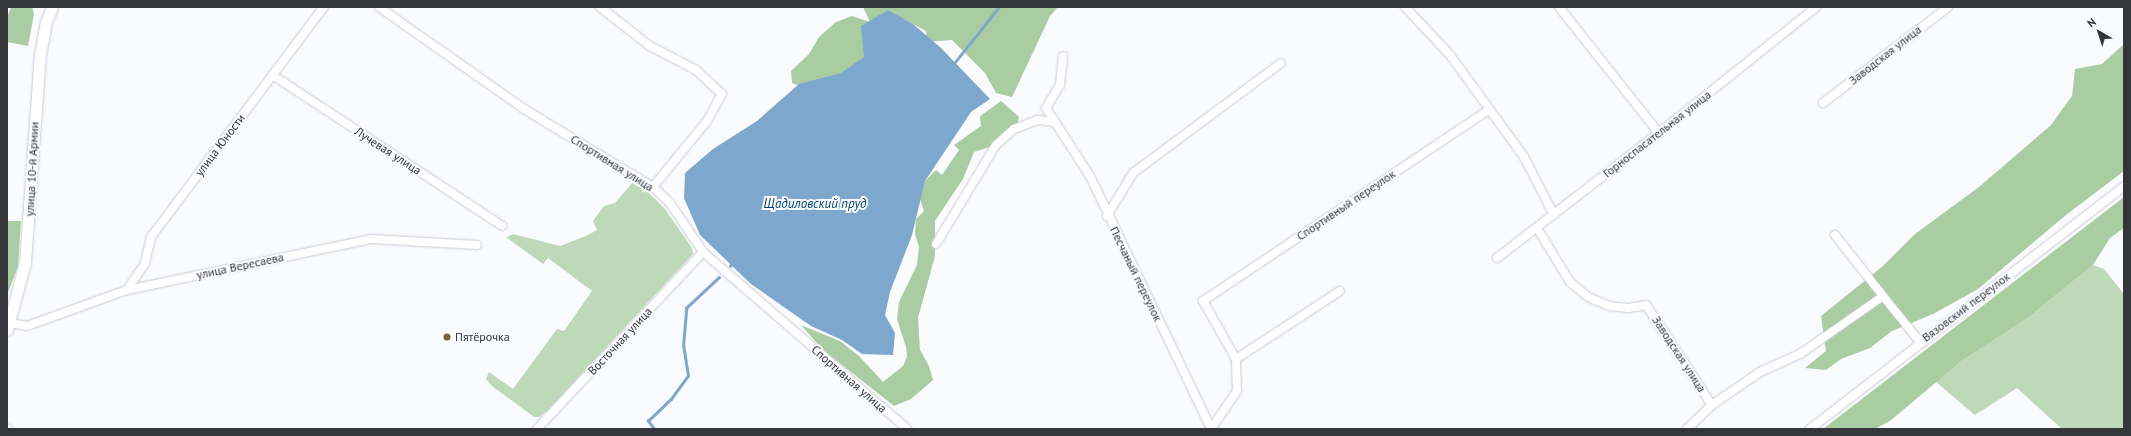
<!DOCTYPE html>
<html>
<head>
<meta charset="utf-8">
<style>
	body { margin:0 }
	#map { position:relative; width:2131px; height:436px; overflow:hidden; background:#fafbfe; font-family:"PT Sans",sans-serif }
	div>[style] { position:absolute }
	.green>* { inset:0; background:#bed9b7 }
	.forest>* { inset:0; background:#a9cda0 }
	.water>* { inset:0; background:#7ea7cd }
	.stream>* { height:2.5px; margin:-1.25px; padding:0 1.25px; transform-origin:1.25px; border-radius:1.25px; background:#7ea7cd }
	.roads { filter:drop-shadow(0 0 1px #c9cad2) drop-shadow(0 0 1px #c9cad2) }
	.minor>* { height:8px; margin:-4px; padding:0 4px; transform-origin:4px; border-radius:4px; background:#fff }
	.major>* { height:11px; margin:-5.5px; padding:0 5.5px; transform-origin:5.5px; border-radius:5.5px; background:#fff }
	.dots>* { width:11px; height:11px; translate:-50% -50%; box-sizing:border-box; border:2px solid #fafbfe; border-radius:50% }
	span { translate:-50% -50%; white-space:nowrap; text-align:center; line-height:1.15; -webkit-text-stroke:4px #fafbfe; paint-order:stroke }
	.street-label { font-size:12px; color:#353639 }
	.poi-label { font-size:12px; color:#353639 }
	.left { translate:0 -50%; text-align:left }
	.water-label { font-size:13px; color:#004474; font-style:italic }
	.frame { position:absolute; inset:0; border:8px solid #353639; pointer-events:none }
	.north { position:absolute; left:2079px; top:12px; width:40px; height:40px; -webkit-text-stroke:3px #fafbfe; paint-order:stroke; rotate:321deg; font-size:11px; font-weight:700; line-height:16px; text-align:center; color:#353639 }
	.north::after { content:''; display:block; margin:auto; width:14px; height:18px; background:#353639; clip-path:polygon(50% 0,100% 100%,50% 72%,0 100%) }
</style>
</head>
<body>
<div id="map">
	<div class="green">
		<div style="clip-path:polygon(633px 182px,648px 192px,665px 209px,692px 248px,693px 254px,547px 411px,539px 417px,534px 417px,492px 386px,486px 379px,489px 372px,513px 389px,557px 329px,564px 331px,592px 291px,548px 258px,543px 264px,506px 237px,513px 234px,560px 246px,586px 236px,597px 230px,593px 221px,604px 206px,615px 203px)"></div>
		<div style="clip-path:polygon(2093px 265px,2104px 269px,2124px 294px,2124px 429px,2062px 429px,2017px 388px,1975px 415px,1936px 382px,1960px 362px,2029px 317px)"></div>
	</div>
	<div class="forest">
		<div style="clip-path:polygon(11px 7px,32px 7px,34px 14px,28px 46px,7px 42px,7px 18px)"></div>
		<div style="clip-path:polygon(863px 7px,1058px 7px,1050px 16px,1012px 97px,996px 93px,985px 73px,952px 40px,927px 42px,926px 31px,904px 19px,876px 32px,877px 50px,816px 93px,792px 83px,791px 71px,809px 54px,819px 37px,836px 22px,852px 16px,870px 22px)"></div>
		<div style="clip-path:polygon(2124px 44px,2124px 171px,2066px 215px,1978px 289px,1933px 314px,1892px 331px,1870px 348px,1841px 359px,1826px 370px,1805px 368px,1826px 351px,1821px 316px,1883px 266px,1915px 234px,1979px 187px,2051px 125px,2072px 96px,2075px 69px,2102px 64px)"></div>
		<div style="clip-path:polygon(1001px 101px,1019px 117px,1017px 127px,993px 146px,974px 152px,963px 179px,935px 221px,935px 256px,918px 318px,920px 350px,929px 366px,933px 380px,911px 399px,894px 406px,822px 349px,801px 325px,840px 341px,859px 356px,883px 382px,903px 366px,907px 357px,906px 347px,897px 319px,899px 302px,917px 265px,919px 247px,915px 234px,916px 219px,924px 211px,920px 199px,925px 181px,936px 170px,942px 175px,959px 150px,954px 145px,981px 126px,980px 116px)"></div>
		<div style="clip-path:polygon(2124px 197px,2124px 228px,2110px 238px,2093px 265px,2029px 317px,1960px 362px,1890px 421px,1875px 429px,1823px 429px)"></div>
		<div style="clip-path:polygon(7px 221px,21px 221px,18px 267px,7px 295px)"></div>
	</div>
	<div class="water">
		<div style="clip-path:polygon(888px 10px,913px 24px,941px 48px,990px 99px,971px 112px,925px 181px,912px 235px,890px 292px,885px 315px,895px 333px,893px 355px,862px 354px,842px 340px,811px 326px,751px 284px,700px 235px,684px 198px,685px 173px,713px 149px,757px 121px,799px 84px,841px 73px,864px 57px,861px 26px)"></div>
	</div>
	<div class="stream">
		<div style="left:955px;top:62px;width:70px;rotate:-51.3deg"></div>
		<div style="left:730px;top:266px;width:1px;rotate:-45deg"></div>
		<div style="left:654px;top:429px;width:10px;rotate:-127deg"></div>
		<div style="left:648px;top:421px;width:32px;rotate:-44deg"></div>
		<div style="left:671px;top:399px;width:29px;rotate:-54deg"></div>
		<div style="left:688px;top:376px;width:30px;rotate:-99deg"></div>
		<div style="left:683px;top:346px;width:38px;rotate:-85deg"></div>
		<div style="left:686px;top:308px;width:45px;rotate:-43.2deg"></div>
	</div>
	<div class="roads">
		<div class="minor">
			<div style="left:379px;top:7px;width:177px;rotate:35.1deg"></div>
			<div style="left:524px;top:109px;width:151px;rotate:31.2deg"></div>
			<div style="left:653px;top:187px;width:23px;rotate:43deg"></div>
			<div style="left:670px;top:203px;width:59px;rotate:56deg"></div>
			<div style="left:703px;top:252px;width:270px;rotate:40.9deg"></div>
			<div style="left:600px;top:7px;width:63px;rotate:38deg"></div>
			<div style="left:650px;top:46px;width:52px;rotate:27.6deg"></div>
			<div style="left:696px;top:70px;width:35px;rotate:43deg"></div>
			<div style="left:722px;top:94px;width:31px;rotate:119deg"></div>
			<div style="left:707px;top:121px;width:85px;rotate:129.3deg"></div>
			<div style="left:1405px;top:7px;width:66px;rotate:46.8deg"></div>
			<div style="left:1450px;top:55px;width:126px;rotate:54deg"></div>
			<div style="left:1524px;top:157px;width:65px;rotate:62.7deg"></div>
			<div style="left:1559px;top:7px;width:161px;rotate:51.6deg"></div>
			<div style="left:274px;top:76px;width:273px;rotate:33.3deg"></div>
			<div style="left:1823px;top:103px;width:158px;rotate:-37.5deg"></div>
			<div style="left:1055px;top:122px;width:64px;rotate:57.1deg"></div>
			<div style="left:1090px;top:176px;width:280px;rotate:64.4deg"></div>
			<div style="left:1107px;top:216px;width:50px;rotate:-58.8deg"></div>
			<div style="left:1133px;top:173px;width:184px;rotate:-36.6deg"></div>
			<div style="left:1537px;top:228px;width:63px;rotate:58.6deg"></div>
			<div style="left:1570px;top:282px;width:23px;rotate:40deg"></div>
			<div style="left:1588px;top:297px;width:23px;rotate:23deg"></div>
			<div style="left:1609px;top:306px;width:19px;rotate:6deg"></div>
			<div style="left:1628px;top:308px;width:18px;rotate:-9deg"></div>
			<div style="left:1646px;top:305px;width:120px;rotate:56.6deg"></div>
			<div style="left:1835px;top:235px;width:78px;rotate:51.8deg"></div>
			<div style="left:936px;top:244px;width:116px;rotate:-58.8deg"></div>
			<div style="left:996px;top:145px;width:24px;rotate:-42deg"></div>
			<div style="left:1014px;top:129px;width:26px;rotate:-21deg"></div>
			<div style="left:1038px;top:120px;width:17px;rotate:7deg"></div>
			<div style="left:1055px;top:122px;width:17px;rotate:-123deg"></div>
			<div style="left:1046px;top:108px;width:27px;rotate:-59deg"></div>
			<div style="left:1060px;top:85px;width:29px;rotate:-84deg"></div>
			<div style="left:1497px;top:258px;width:205px;rotate:-37.7deg"></div>
			<div style="left:1659px;top:133px;width:201px;rotate:-38.7deg"></div>
			<div style="left:127px;top:290px;width:32px;rotate:-56deg"></div>
			<div style="left:145px;top:263px;width:27px;rotate:-77deg"></div>
			<div style="left:151px;top:237px;width:288px;rotate:-53.1deg"></div>
			<div style="left:10px;top:323px;width:17px;rotate:10deg"></div>
			<div style="left:27px;top:326px;width:106px;rotate:-19.8deg"></div>
			<div style="left:127px;top:290px;width:250px;rotate:-11.8deg"></div>
			<div style="left:372px;top:239px;width:105px;rotate:3.3deg"></div>
			<div style="left:1236px;top:359px;width:124px;rotate:-33.2deg"></div>
			<div style="left:7px;top:429px;width:1px"></div>
			<div style="left:537px;top:429px;width:243px;rotate:-46.8deg"></div>
			<div style="left:1211px;top:429px;width:46px;rotate:-55.6deg"></div>
			<div style="left:1237px;top:391px;width:32px;rotate:-92deg"></div>
			<div style="left:1236px;top:359px;width:67px;rotate:-119.6deg"></div>
			<div style="left:1203px;top:301px;width:343px;rotate:-33.8deg"></div>
			<div style="left:1687px;top:429px;width:35px;rotate:-44deg"></div>
			<div style="left:1712px;top:405px;width:58px;rotate:-34.5deg"></div>
			<div style="left:1760px;top:372px;width:44px;rotate:-24.2deg"></div>
			<div style="left:1800px;top:354px;width:101px;rotate:-34.9deg"></div>
			<div style="left:1883px;top:296px;width:59px;rotate:51.2deg"></div>
			<div style="left:1810px;top:429px;width:397px;rotate:-37.7deg"></div>
		</div>
		<div class="major">
			<div style="left:7px;top:330px;width:70px;rotate:-75.2deg"></div>
			<div style="left:25px;top:262px;width:208px;rotate:-85.9deg"></div>
			<div style="left:40px;top:55px;width:34px;rotate:-80deg"></div>
			<div style="left:46px;top:22px;width:16px;rotate:-68deg"></div>
		</div>
	</div>
	<div class="dots">
		<div style="left:447px;top:337px;background:#756936"></div>
	</div>
	<div class="street-label">
		<span style="left:1885px;top:55px;rotate:-38deg">Заводская улица</span>
		<span style="left:1657px;top:134px;rotate:-38deg">Горноспасательная улица</span>
		<span style="left:220px;top:145px;rotate:-53deg">улица Юности</span>
		<span style="left:388px;top:151px;rotate:33deg">Лучевая улица</span>
		<span style="left:612px;top:163px;rotate:32deg">Спортивная улица</span>
		<span style="left:32px;top:169px;rotate:-87deg">улица 10-й Армии</span>
		<span style="left:1346px;top:205px;rotate:-34deg">Спортивный переулок</span>
		<span style="left:240px;top:266px;rotate:-12deg">улица Вересаева</span>
		<span style="left:1136px;top:274px;rotate:64deg">Песчаный переулок</span>
		<span style="left:1966px;top:307px;rotate:-37deg">Вязовский переулок</span>
		<span style="left:620px;top:341px;rotate:-47deg">Восточная улица</span>
		<span style="left:1679px;top:354px;rotate:57deg">Заводская улица</span>
		<span style="left:849px;top:379px;rotate:41deg">Спортивная улица</span>
	</div>
	<div class="poi-label">
		<span class="left" style="left:455px;top:337px">Пятёрочка</span>
	</div>
	<div class="water-label">
		<span style="left:815px;top:204px">Щадиловский пруд</span>
	</div>
	<div class="frame"></div>
	<div class="north">N</div>
</div>
</body>
</html>
